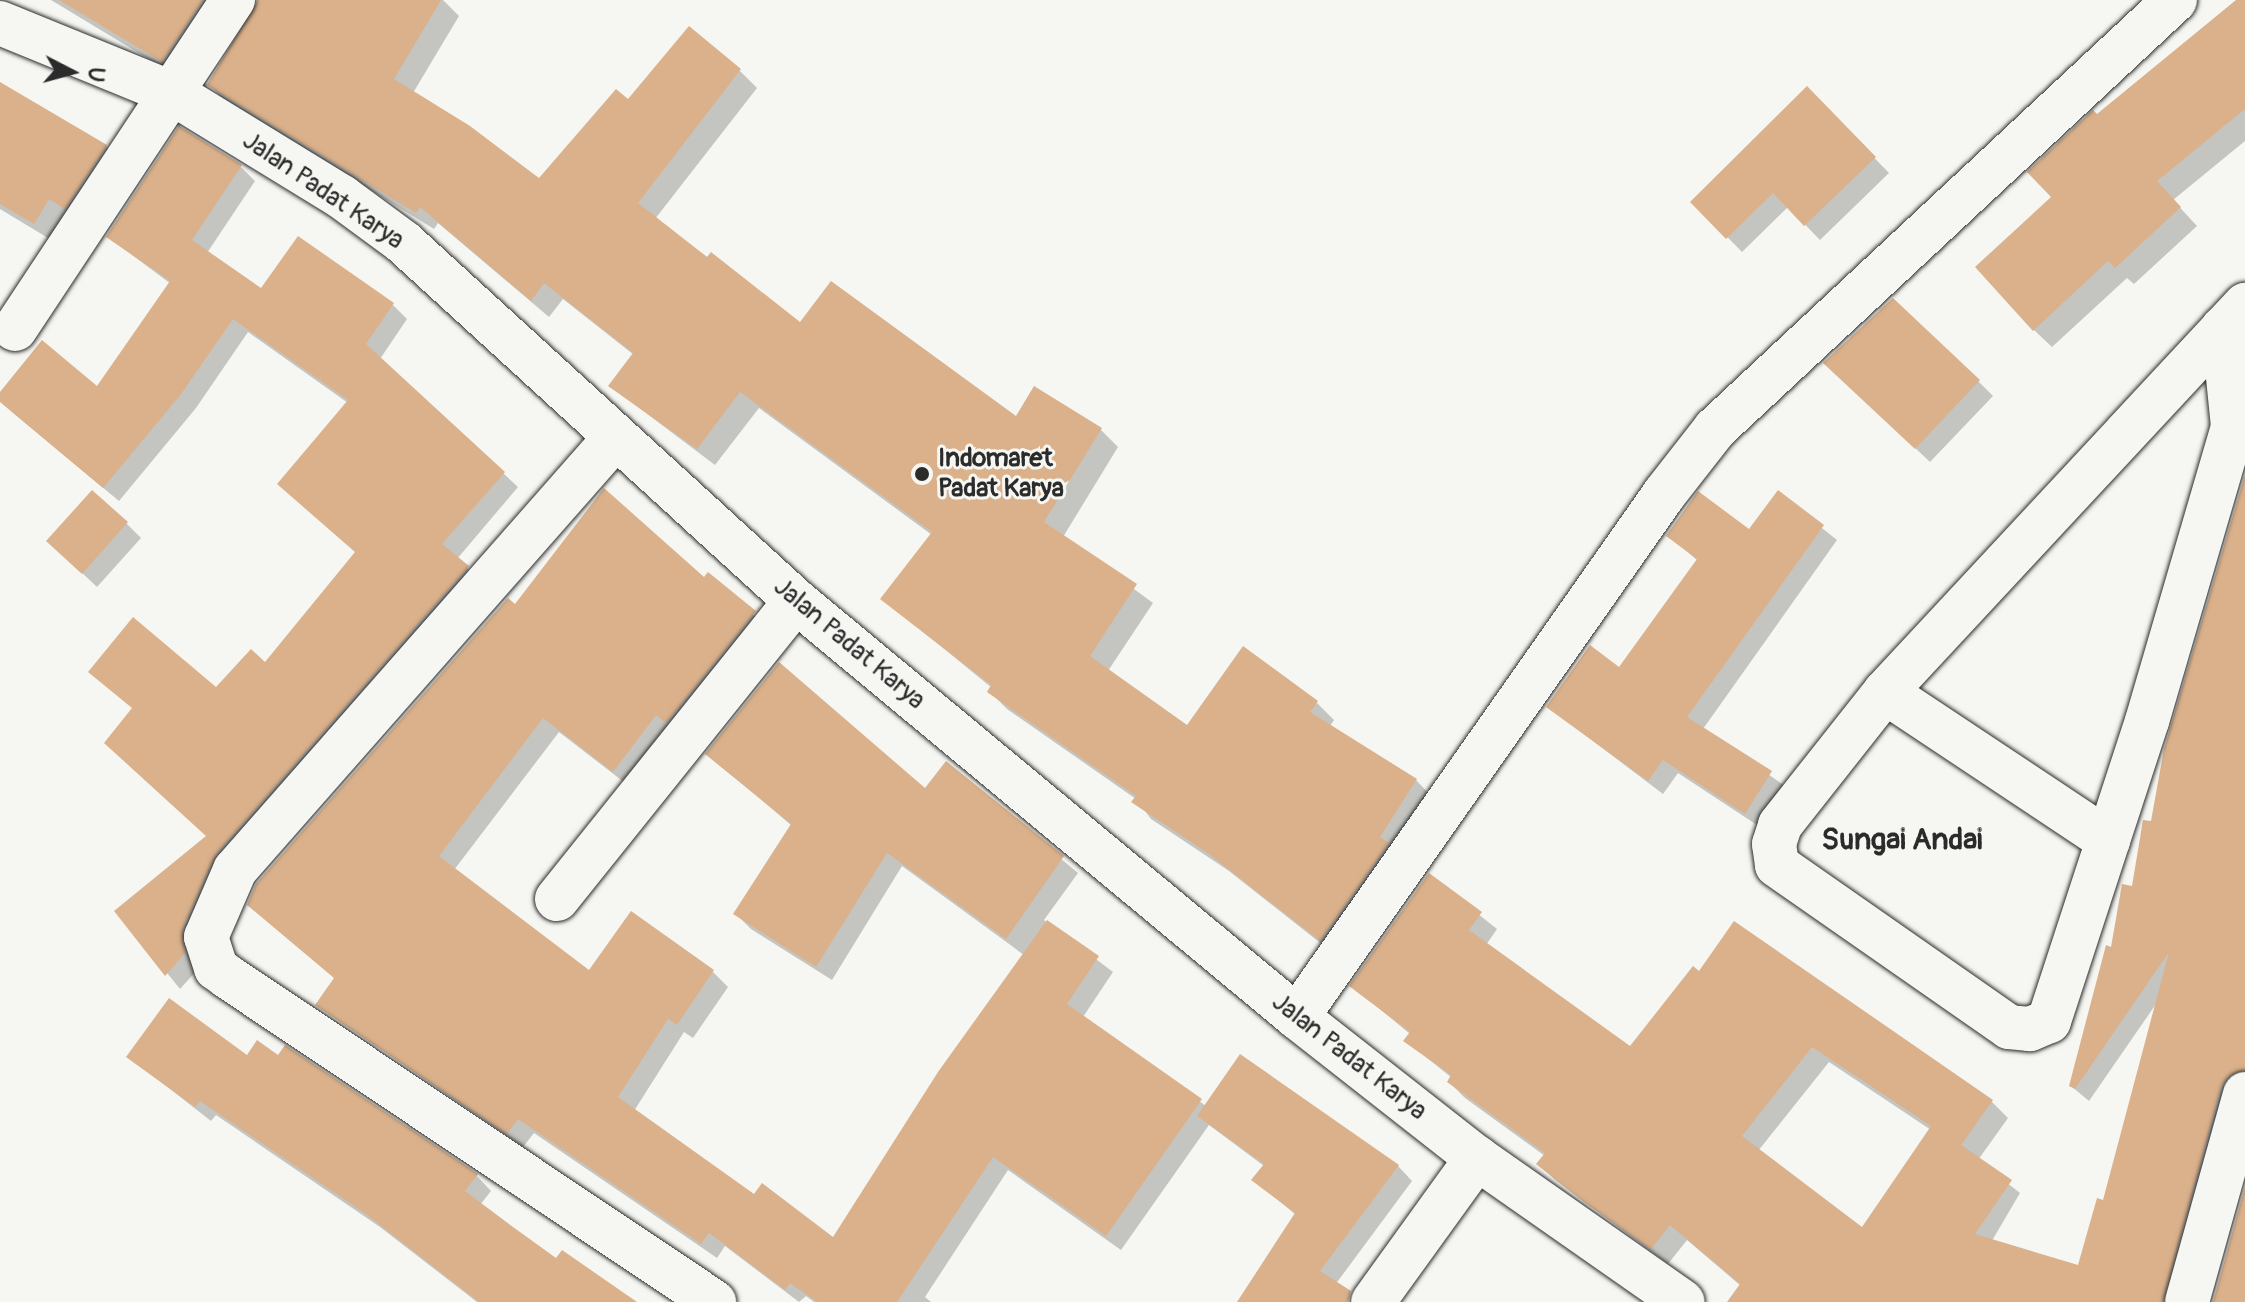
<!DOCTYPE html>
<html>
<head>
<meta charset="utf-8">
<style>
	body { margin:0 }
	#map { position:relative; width:2245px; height:1302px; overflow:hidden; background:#f6f6f2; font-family:Pangolin,sans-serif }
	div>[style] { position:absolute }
	.shadow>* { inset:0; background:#0003 }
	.building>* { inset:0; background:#dab18b }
	.roads { filter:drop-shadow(0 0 2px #2b2b2b) drop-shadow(0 0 2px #2b2b2b) }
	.street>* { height:44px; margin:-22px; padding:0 22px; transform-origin:22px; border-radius:22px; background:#f6f6f2 }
	.secondary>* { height:44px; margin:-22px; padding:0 22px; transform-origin:22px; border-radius:22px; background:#f6f6f2 }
	.dots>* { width:22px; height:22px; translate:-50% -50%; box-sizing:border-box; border:4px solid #f6f6f2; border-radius:50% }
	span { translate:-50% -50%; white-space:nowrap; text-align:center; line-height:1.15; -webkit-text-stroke:6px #f6f6f2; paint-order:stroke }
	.street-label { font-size:26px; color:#2b2b2b }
	.poi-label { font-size:26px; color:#2b2b2b; font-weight:700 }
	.left { translate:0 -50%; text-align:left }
	.quarter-label { font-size:30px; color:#2b2b2b; font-weight:700 }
	.north { position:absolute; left:32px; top:32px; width:80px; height:80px; -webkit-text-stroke:6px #f6f6f2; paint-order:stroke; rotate:96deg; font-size:22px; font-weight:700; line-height:32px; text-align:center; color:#2b2b2b }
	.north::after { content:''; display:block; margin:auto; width:28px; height:36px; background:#2b2b2b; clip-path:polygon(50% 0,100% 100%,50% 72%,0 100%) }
</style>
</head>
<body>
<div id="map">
	<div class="shadow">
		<div style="clip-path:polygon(51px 0,233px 0,180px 78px)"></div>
		<div style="clip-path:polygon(257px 0,443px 0,459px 16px,413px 93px,539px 181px,629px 102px,740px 71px,757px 88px,655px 219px,800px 325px,1016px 419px,1101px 430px,1118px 447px,1063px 537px,1153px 603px,1108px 671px,1187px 728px,1317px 703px,1334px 720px,1330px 726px,1416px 780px,1433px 798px,1338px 957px,1229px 871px,1151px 819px,1136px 799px,1007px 709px,989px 691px,992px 688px,883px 599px,932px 535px,759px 408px,715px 465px,610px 386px,634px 355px,563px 299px,549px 317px,438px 223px,434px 229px,227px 102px,209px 85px,256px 14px)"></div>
		<div style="clip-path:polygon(2239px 0,2245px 0,2245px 141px,2173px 200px,2197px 226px,2134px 284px,2127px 278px,2052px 347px,2034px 330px,2053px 197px,2097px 117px)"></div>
		<div style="clip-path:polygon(0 84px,106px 146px,124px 165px,53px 241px,0 209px)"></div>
		<div style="clip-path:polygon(1807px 89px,1889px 173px,1820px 240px,1788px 207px,1742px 252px,1693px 202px)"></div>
		<div style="clip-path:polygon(241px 167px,255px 181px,207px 253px,262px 291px,298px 239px,393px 305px,407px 319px,380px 359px,518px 487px,457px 559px,482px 582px,230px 869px,199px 968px,180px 989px,117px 911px,208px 837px,216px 690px,265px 665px,356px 553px,348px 403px,248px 332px,196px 408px,119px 501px,12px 412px,0 395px,97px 389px,171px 284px,108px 237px)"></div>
		<div style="clip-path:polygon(1840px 377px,1978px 381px,1993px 396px,1930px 462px)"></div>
		<div style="clip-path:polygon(2245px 482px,2245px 1088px,2179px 1302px,2010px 1302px,2080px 1268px,2104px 1202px,2156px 1004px,2089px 1101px,2071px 1086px,2134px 888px)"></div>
		<div style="clip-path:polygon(1778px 493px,1837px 540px,1703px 729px,1785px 786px,1760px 827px,1678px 773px,1663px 794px,1548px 707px,1620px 670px,1698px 561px,1668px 535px,1750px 532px)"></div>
		<div style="clip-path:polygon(126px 523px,141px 538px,97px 587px,64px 556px)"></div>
		<div style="clip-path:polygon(704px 579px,770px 627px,629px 786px,559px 732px,454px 870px,590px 973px,713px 972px,728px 987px,693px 1038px,684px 1032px,634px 1111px,754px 1197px,833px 1240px,1024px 955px,902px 866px,832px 980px,751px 929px,736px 914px,792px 826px,708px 754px,925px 791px,946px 764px,1078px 873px,1044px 920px,1113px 972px,1083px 1017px,1206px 1106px,1398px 1166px,1412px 1181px,1335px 1285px,1336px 1302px,1239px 1302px,1296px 1215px,1254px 1180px,1264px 1166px,1209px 1125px,1121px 1250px,1008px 1170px,925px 1297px,931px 1302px,814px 1302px,806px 1296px,799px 1302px,725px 1246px,717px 1258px,534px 1133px,523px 1147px,317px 1005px,336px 980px,516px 607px)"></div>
		<div style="clip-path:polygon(evenodd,1429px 875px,1497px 929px,1486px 945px,1631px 1048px,1699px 974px,1735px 924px,1992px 1102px,2008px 1118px,1978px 1160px,2020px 1193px,1956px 1302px,1742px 1302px,1741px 1286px,1687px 1240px,1668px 1264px,1555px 1180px,1539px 1164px,1545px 1156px,1465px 1098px,1449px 1082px,1452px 1078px,1406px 1041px,1410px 1034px,1352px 986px,1429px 875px,1829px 1062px,1931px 1130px,1862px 1230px,1758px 1151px,1829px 1062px)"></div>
		<div style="clip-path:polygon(129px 1057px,248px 1058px,476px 1175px,491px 1191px,480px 1205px,557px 1261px,635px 1302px,477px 1302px,380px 1227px,216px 1115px,211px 1121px)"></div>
	</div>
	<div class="building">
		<div style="clip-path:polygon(59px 0,203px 0,162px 62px)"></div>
		<div style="clip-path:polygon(258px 0,441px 0,394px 79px,470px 126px,539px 178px,616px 89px,628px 99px,689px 26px,741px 69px,638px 203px,707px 257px,711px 252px,800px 322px,831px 281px,1016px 416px,1034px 386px,1102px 428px,1044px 522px,1137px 584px,1090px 656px,1187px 725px,1243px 646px,1318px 701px,1310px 712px,1417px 779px,1380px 837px,1389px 843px,1320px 941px,1209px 854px,1131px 802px,1136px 796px,987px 692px,991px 685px,880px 599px,932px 532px,740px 392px,697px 449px,608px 386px,633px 353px,544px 283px,531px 301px,420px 207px,416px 213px,207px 85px)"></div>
		<div style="clip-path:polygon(2236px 0,2245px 0,2245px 109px,2157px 181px,2181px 207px,2115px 268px,2108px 261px,2033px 331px,1975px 267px,2051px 197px,2027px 172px,2093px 110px,2097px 114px)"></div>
		<div style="clip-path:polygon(0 82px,107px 145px,65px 209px,49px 199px,34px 224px,0 204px)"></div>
		<div style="clip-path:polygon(1807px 86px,1876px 157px,1804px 226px,1773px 193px,1726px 239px,1690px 202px)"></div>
		<div style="clip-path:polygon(179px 126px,242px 165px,192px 240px,261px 288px,298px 236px,394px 303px,366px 344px,505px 472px,442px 544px,469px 566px,216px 854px,183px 927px,185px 953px,165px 976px,114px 911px,206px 836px,104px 743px,132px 708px,88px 672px,133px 617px,216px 687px,251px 649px,265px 662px,355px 552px,277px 484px,348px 400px,233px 319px,181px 394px,103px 488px,0 402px,0 392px,42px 340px,97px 386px,170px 281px,106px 237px)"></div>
		<div style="clip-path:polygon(1893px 298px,1980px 380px,1915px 449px,1823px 363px)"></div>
		<div style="clip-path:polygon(evenodd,2245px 475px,2245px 1070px,2228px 1076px,2221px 1087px,2163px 1302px,1727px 1302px,1740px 1284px,1670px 1225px,1651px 1249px,1584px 1202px,1536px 1164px,1545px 1153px,1447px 1082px,1451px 1075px,1403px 1041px,1410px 1032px,1349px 986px,1429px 873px,1482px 912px,1469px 930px,1630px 1046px,1693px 966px,1699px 971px,1734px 921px,1993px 1100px,1961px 1145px,2012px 1180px,1975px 1234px,2078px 1265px,2097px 1198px,2103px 1200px,2169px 952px,2075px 1089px,2069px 1086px,2106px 945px,2111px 947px,2122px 884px,2132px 886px,2143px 820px,2151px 821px,2164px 749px,2245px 475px,1812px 1047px,1931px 1126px,1862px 1227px,1742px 1136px,1812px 1047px)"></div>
		<div style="clip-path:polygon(604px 488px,704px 577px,708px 572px,756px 611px,666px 723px,656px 715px,613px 772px,543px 718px,439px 856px,589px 970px,631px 911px,714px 970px,677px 1025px,668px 1019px,618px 1097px,754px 1194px,762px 1183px,833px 1237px,938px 1072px,1047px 920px,1099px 956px,1067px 1004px,1202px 1099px,1106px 1236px,993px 1157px,897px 1302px,817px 1302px,790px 1283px,785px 1290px,709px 1233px,701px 1244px,518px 1119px,507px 1134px,315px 1005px,334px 978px,247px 905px,256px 884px,508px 598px,515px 604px)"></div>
		<div style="clip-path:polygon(92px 490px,128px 522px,82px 574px,46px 541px)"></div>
		<div style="clip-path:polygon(1778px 490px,1824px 525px,1687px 717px,1772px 771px,1745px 814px,1663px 760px,1648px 781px,1546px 707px,1590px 645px,1619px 667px,1697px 559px,1666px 536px,1698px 491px,1749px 529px)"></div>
		<div style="clip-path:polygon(779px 662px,925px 788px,946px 761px,1064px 856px,1006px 939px,887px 853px,816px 967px,733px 914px,791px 824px,705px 754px)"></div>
		<div style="clip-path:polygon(169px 998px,247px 1055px,257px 1040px,278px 1055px,285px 1045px,478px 1174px,465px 1191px,513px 1227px,556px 1258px,562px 1250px,637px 1302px,479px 1302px,363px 1212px,200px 1101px,195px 1107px,126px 1057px)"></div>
		<div style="clip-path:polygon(1240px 1054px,1399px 1165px,1320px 1271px,1351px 1291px,1348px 1302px,1237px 1302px,1295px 1213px,1251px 1180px,1264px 1164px,1197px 1116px)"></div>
		<div style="clip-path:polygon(2245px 1187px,2245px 1302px,2213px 1302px)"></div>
	</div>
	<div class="roads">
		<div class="street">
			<div style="left:2223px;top:328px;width:100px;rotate:84.2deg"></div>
			<div style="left:2233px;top:427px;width:306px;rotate:106.3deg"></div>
			<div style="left:2147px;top:721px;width:316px;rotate:108.1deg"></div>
			<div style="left:2049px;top:1021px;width:21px;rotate:157deg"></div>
			<div style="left:2030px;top:1029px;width:21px;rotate:-175deg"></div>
			<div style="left:2009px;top:1027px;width:283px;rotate:-145.1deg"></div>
			<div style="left:1777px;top:865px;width:21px;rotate:-98deg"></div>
			<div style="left:1774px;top:844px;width:20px;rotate:-72deg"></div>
			<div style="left:1780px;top:825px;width:169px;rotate:-51.7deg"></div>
			<div style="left:1885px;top:692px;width:529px;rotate:-47.07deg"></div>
			<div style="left:15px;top:329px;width:395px;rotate:-56.5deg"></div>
			<div style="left:614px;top:439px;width:574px;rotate:131.33deg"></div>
			<div style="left:235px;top:870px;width:73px;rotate:113.4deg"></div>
			<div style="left:206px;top:937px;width:33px;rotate:72deg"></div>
			<div style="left:216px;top:968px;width:15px;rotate:37deg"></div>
			<div style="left:228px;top:977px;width:585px;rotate:33.77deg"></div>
			<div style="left:1885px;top:692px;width:268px;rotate:33.6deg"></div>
			<div style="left:557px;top:899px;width:382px;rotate:-51.3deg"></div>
			<div style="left:1297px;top:1017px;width:640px;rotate:-54.92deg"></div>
			<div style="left:1665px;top:493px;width:81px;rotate:-52deg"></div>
			<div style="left:1715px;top:429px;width:629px;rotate:-43deg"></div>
			<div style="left:1373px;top:1302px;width:178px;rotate:-54.2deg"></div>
			<div style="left:2187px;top:1302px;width:216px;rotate:-74.4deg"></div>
		</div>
		<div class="secondary">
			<div style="left:0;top:23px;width:188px;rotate:22.2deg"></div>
			<div style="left:174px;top:94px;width:197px;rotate:31.5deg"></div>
			<div style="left:342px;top:197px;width:76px;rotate:36.4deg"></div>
			<div style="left:403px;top:242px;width:532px;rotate:42.41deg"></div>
			<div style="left:796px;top:601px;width:651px;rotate:39.7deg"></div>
			<div style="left:1297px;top:1017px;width:229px;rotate:38.1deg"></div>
			<div style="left:1477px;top:1158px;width:251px;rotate:35deg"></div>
		</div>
	</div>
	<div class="dots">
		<div style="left:922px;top:474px;background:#2b2b2b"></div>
	</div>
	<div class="street-label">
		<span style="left:323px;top:191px;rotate:34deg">Jalan Padat Karya</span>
		<span style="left:849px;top:644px;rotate:40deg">Jalan Padat Karya</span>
		<span style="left:1349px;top:1057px;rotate:38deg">Jalan Padat Karya</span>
	</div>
	<div class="poi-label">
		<span class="left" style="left:938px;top:474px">Indomaret<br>Padat Karya</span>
	</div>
	<div class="quarter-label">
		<span style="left:1902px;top:840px">Sungai Andai</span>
	</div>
	<div class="north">U</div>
</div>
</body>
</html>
